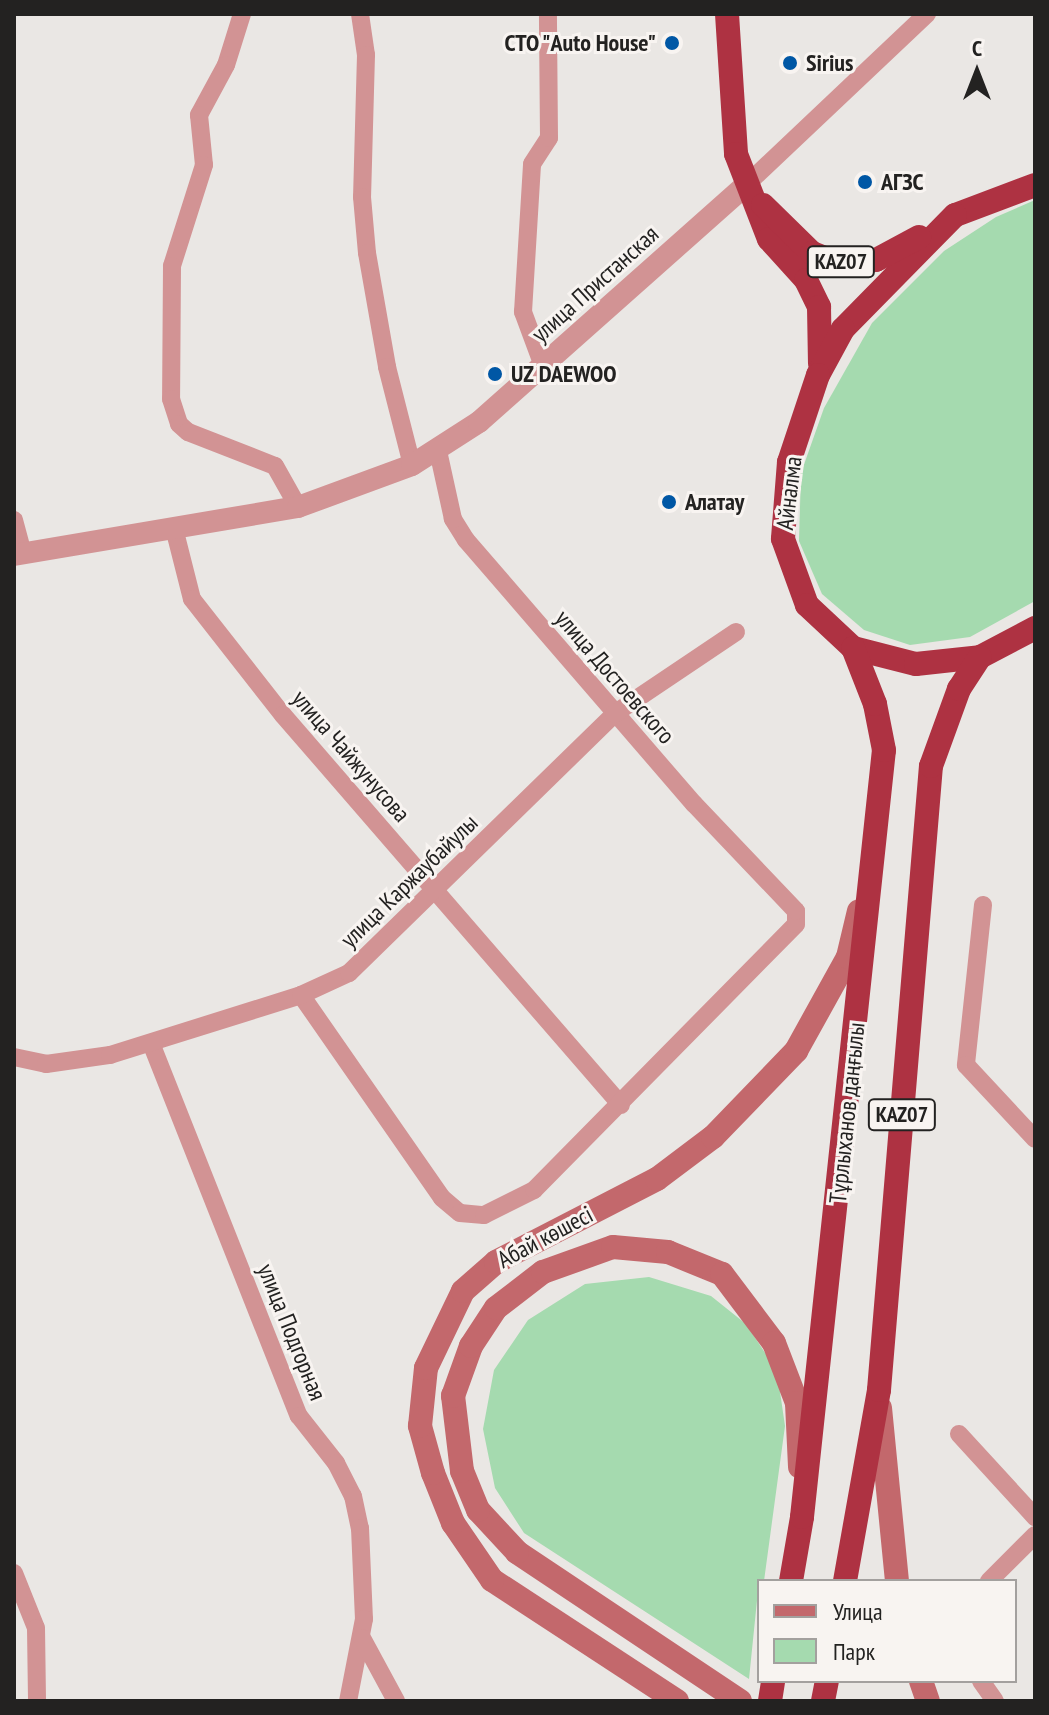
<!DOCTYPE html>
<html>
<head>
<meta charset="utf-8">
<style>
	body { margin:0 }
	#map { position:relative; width:1049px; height:1715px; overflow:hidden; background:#eae7e4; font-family:"PT Sans Narrow",sans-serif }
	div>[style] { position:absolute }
	.green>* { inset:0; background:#a5daaf }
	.minor>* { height:18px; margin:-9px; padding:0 9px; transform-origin:9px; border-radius:9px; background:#d29394 }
	.tertiary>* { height:22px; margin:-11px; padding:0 11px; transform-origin:11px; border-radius:11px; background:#d29394 }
	.secondary>* { height:24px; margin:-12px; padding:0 12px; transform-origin:12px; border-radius:12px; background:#c3686c }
	.trunk>* { height:24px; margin:-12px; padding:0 12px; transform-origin:12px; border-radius:12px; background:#ae3242 }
	.dots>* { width:22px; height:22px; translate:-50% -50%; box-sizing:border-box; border:4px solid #f8f4f1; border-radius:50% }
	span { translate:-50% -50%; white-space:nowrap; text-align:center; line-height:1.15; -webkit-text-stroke:6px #f8f4f1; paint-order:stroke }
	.shield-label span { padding:2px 6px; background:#f8f4f1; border:2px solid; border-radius:6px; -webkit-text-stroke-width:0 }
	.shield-label { font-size:22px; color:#232221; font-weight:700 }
	.poi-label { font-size:24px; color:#232221; font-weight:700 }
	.right { translate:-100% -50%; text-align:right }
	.left { translate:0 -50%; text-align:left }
	.street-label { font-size:24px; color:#232221 }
	.frame { position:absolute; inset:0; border:16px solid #232221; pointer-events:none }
	.legend { position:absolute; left:757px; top:1579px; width:260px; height:104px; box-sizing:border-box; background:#f8f4f1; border:2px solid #a3a09e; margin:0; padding:10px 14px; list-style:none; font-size:24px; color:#232221 }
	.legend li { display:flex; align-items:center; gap:16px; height:40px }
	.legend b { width:40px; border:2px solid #a3a09e }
	.north { position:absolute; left:937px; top:32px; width:80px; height:80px; -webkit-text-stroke:6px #f8f4f1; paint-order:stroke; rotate:0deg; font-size:22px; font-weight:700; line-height:32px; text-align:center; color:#232221 }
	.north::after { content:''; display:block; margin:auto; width:28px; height:36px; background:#232221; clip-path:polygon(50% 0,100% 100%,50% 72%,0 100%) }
</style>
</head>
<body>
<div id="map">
	<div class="green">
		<div style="clip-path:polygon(1035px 200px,1035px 601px,970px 637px,910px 645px,864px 630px,822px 594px,799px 541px,801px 473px,824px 408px,872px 323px,944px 251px,996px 217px)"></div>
		<div style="clip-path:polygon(649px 1277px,711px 1296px,746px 1324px,777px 1371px,785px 1426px,764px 1581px,759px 1581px,749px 1679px,524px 1533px,495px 1488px,483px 1429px,494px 1370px,528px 1320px,585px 1284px)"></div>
	</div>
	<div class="minor">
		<div style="left:242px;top:14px;width:53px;rotate:107.4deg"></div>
		<div style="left:226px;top:65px;width:57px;rotate:118.4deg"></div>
		<div style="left:199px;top:115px;width:50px;rotate:84.3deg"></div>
		<div style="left:204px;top:165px;width:106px;rotate:107.6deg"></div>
		<div style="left:172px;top:266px;width:133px;rotate:90.4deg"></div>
		<div style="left:171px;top:399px;width:26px;rotate:72deg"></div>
		<div style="left:179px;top:424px;width:12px;rotate:42deg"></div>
		<div style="left:188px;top:432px;width:93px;rotate:21.3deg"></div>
		<div style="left:275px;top:466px;width:47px;rotate:60.7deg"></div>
		<div style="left:360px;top:14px;width:41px;rotate:81.7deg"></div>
		<div style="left:366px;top:55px;width:142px;rotate:91.6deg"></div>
		<div style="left:362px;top:197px;width:56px;rotate:84.9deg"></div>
		<div style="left:367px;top:253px;width:116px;rotate:80deg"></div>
		<div style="left:387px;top:367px;width:101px;rotate:75.7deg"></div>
		<div style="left:747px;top:184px;width:248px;rotate:-43.4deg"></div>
		<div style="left:543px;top:366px;width:58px;rotate:-110.3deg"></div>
		<div style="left:523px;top:312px;width:148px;rotate:-86.5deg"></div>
		<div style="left:532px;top:164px;width:31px;rotate:-57deg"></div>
		<div style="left:549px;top:138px;width:124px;rotate:-90.5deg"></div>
		<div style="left:14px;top:520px;width:34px;rotate:75deg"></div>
		<div style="left:174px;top:528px;width:73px;rotate:75.8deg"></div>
		<div style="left:192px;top:599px;width:147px;rotate:51.9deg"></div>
		<div style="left:283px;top:715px;width:516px;rotate:49.09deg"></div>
		<div style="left:983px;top:905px;width:161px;rotate:96.1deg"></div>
		<div style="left:966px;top:1065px;width:101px;rotate:47deg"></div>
		<div style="left:301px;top:995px;width:247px;rotate:55.2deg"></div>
		<div style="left:442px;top:1198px;width:23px;rotate:40deg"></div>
		<div style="left:460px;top:1213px;width:24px;rotate:5deg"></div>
		<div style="left:484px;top:1215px;width:56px;rotate:-26.6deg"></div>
		<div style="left:534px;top:1190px;width:373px;rotate:-45.4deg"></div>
		<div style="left:796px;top:924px;width:13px;rotate:-90deg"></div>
		<div style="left:796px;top:911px;width:148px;rotate:-133.6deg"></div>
		<div style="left:694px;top:804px;width:349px;rotate:-130.8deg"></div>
		<div style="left:466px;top:540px;width:25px;rotate:-122deg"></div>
		<div style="left:453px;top:519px;width:70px;rotate:-102.4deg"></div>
		<div style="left:151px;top:1043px;width:401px;rotate:68.4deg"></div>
		<div style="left:299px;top:1416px;width:60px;rotate:51.8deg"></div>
		<div style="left:336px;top:1463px;width:37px;rotate:63deg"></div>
		<div style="left:353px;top:1496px;width:33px;rotate:78deg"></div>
		<div style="left:360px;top:1528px;width:91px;rotate:87.5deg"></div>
		<div style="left:364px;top:1619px;width:84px;rotate:101deg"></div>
		<div style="left:14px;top:1057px;width:33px;rotate:12deg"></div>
		<div style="left:46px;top:1064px;width:65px;rotate:-8deg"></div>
		<div style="left:110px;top:1055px;width:200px;rotate:-17.4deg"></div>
		<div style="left:301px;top:995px;width:53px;rotate:-24.6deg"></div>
		<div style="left:349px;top:973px;width:371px;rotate:-44.3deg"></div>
		<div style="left:614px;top:714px;width:147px;rotate:-33.9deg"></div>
		<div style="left:959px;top:1434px;width:113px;rotate:47.5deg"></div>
		<div style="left:14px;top:1573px;width:59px;rotate:68.2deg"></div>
		<div style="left:36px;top:1628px;width:73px;rotate:89.2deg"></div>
		<div style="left:989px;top:1581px;width:65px;rotate:-45deg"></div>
		<div style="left:362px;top:1638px;width:72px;rotate:61.6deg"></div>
		<div style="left:981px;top:1681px;width:24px;rotate:55deg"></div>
	</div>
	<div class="tertiary">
		<div style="left:14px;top:555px;width:288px;rotate:-9.6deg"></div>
		<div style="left:298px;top:507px;width:121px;rotate:-20.2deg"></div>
		<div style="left:412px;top:465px;width:80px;rotate:-32.7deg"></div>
		<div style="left:479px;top:422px;width:358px;rotate:-41.6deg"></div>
	</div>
	<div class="secondary">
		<div style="left:880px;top:1408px;width:174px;rotate:84.4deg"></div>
		<div style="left:921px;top:1681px;width:21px;rotate:71deg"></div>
		<div style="left:677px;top:1701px;width:221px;rotate:-146.8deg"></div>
		<div style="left:492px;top:1580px;width:69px;rotate:-124.4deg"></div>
		<div style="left:453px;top:1523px;width:54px;rotate:-111.8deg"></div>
		<div style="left:433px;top:1473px;width:49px;rotate:-105.5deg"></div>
		<div style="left:420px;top:1426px;width:58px;rotate:-84.1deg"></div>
		<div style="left:426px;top:1368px;width:85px;rotate:-64.3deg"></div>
		<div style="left:463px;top:1291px;width:44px;rotate:-41.3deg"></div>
		<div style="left:496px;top:1262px;width:181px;rotate:-27.3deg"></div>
		<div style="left:657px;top:1179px;width:70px;rotate:-36.9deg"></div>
		<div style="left:713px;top:1137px;width:120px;rotate:-46deg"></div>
		<div style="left:796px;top:1051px;width:107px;rotate:-61deg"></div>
		<div style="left:848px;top:957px;width:47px;rotate:-76.6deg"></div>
		<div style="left:740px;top:1701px;width:268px;rotate:-146.3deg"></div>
		<div style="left:517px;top:1552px;width:57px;rotate:-132.9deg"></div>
		<div style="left:478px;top:1510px;width:42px;rotate:-112.3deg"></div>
		<div style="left:462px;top:1471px;width:76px;rotate:-96.8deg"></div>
		<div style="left:453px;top:1396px;width:53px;rotate:-70.2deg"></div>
		<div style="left:471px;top:1346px;width:45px;rotate:-56.7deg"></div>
		<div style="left:496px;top:1308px;width:59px;rotate:-37.5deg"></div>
		<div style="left:543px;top:1272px;width:74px;rotate:-19.7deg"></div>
		<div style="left:613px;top:1247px;width:55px;rotate:5.2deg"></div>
		<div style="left:668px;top:1252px;width:58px;rotate:22.2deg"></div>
		<div style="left:722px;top:1274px;width:86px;rotate:53deg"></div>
		<div style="left:774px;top:1343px;width:64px;rotate:69deg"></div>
		<div style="left:797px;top:1403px;width:64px;rotate:87.3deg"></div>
	</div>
	<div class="trunk">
		<div style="left:727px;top:14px;width:140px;rotate:86.3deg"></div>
		<div style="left:736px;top:154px;width:91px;rotate:68.8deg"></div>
		<div style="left:769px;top:239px;width:55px;rotate:47.9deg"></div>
		<div style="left:806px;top:280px;width:30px;rotate:64deg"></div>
		<div style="left:819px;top:307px;width:56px;rotate:89deg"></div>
		<div style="left:1035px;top:185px;width:85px;rotate:159.4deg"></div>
		<div style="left:955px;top:215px;width:160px;rotate:134.5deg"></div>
		<div style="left:843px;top:329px;width:52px;rotate:118.5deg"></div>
		<div style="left:818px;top:375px;width:92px;rotate:108.4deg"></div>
		<div style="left:789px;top:462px;width:77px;rotate:94.5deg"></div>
		<div style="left:783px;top:539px;width:70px;rotate:70deg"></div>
		<div style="left:807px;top:605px;width:63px;rotate:43.1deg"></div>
		<div style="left:853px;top:648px;width:65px;rotate:14.3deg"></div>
		<div style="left:916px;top:664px;width:64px;rotate:-6.2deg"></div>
		<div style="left:980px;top:657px;width:62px;rotate:-27.8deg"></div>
		<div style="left:763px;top:205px;width:69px;rotate:44.4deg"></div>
		<div style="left:812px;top:253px;width:24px;rotate:22deg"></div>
		<div style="left:834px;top:262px;width:42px;rotate:-2.7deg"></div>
		<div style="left:876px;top:260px;width:49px;rotate:-28.1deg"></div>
		<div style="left:791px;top:1581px;width:65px;rotate:-80.2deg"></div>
		<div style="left:802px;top:1517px;width:771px;rotate:-83.9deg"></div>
		<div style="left:884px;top:750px;width:47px;rotate:-101.1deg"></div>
		<div style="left:875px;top:704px;width:60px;rotate:-111.4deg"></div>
		<div style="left:845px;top:1581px;width:194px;rotate:-79.9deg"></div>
		<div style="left:879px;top:1390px;width:626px;rotate:-85.24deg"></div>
		<div style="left:931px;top:766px;width:82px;rotate:-70deg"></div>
		<div style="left:959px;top:689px;width:38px;rotate:-57deg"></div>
		<div style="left:770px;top:1701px;width:20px;rotate:-81deg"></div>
		<div style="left:823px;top:1701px;width:20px;rotate:-79deg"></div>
	</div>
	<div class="dots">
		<div style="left:672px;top:43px;background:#0057a5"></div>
		<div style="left:790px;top:63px;background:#0057a5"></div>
		<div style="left:865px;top:182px;background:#0057a5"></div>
		<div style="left:495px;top:374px;background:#0057a5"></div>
		<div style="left:669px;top:502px;background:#0057a5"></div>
	</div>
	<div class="shield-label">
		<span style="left:841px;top:262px">KAZ07</span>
		<span style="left:902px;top:1115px">KAZ07</span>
	</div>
	<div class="poi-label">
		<span class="right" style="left:656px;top:43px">СТО "Auto House"</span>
		<span class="left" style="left:806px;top:63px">Sirius</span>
		<span class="left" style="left:881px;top:182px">АГЗС</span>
		<span class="left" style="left:511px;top:374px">UZ DAEWOO</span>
		<span class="left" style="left:685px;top:502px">Алатау</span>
	</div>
	<div class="street-label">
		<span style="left:595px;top:284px;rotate:-42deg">улица Пристанская</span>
		<span style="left:789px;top:493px;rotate:-83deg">Айналма</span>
		<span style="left:615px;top:677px;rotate:49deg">улица Достоевского</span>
		<span style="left:351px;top:756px;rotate:49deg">улица Чайжунусова</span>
		<span style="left:409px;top:881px;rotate:-44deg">улица Каржаубайулы</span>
		<span style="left:847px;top:1113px;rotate:-84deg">Тұрлыханов даңғылы</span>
		<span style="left:545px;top:1237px;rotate:-28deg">Абай көшесі</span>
		<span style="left:292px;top:1332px;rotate:68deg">улица Подгорная</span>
	</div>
	<div class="frame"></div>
	<ul class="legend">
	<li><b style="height:10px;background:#c3686c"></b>Улица</li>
	<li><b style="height:22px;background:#a5daaf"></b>Парк</li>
	</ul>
	<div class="north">С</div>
</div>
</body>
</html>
